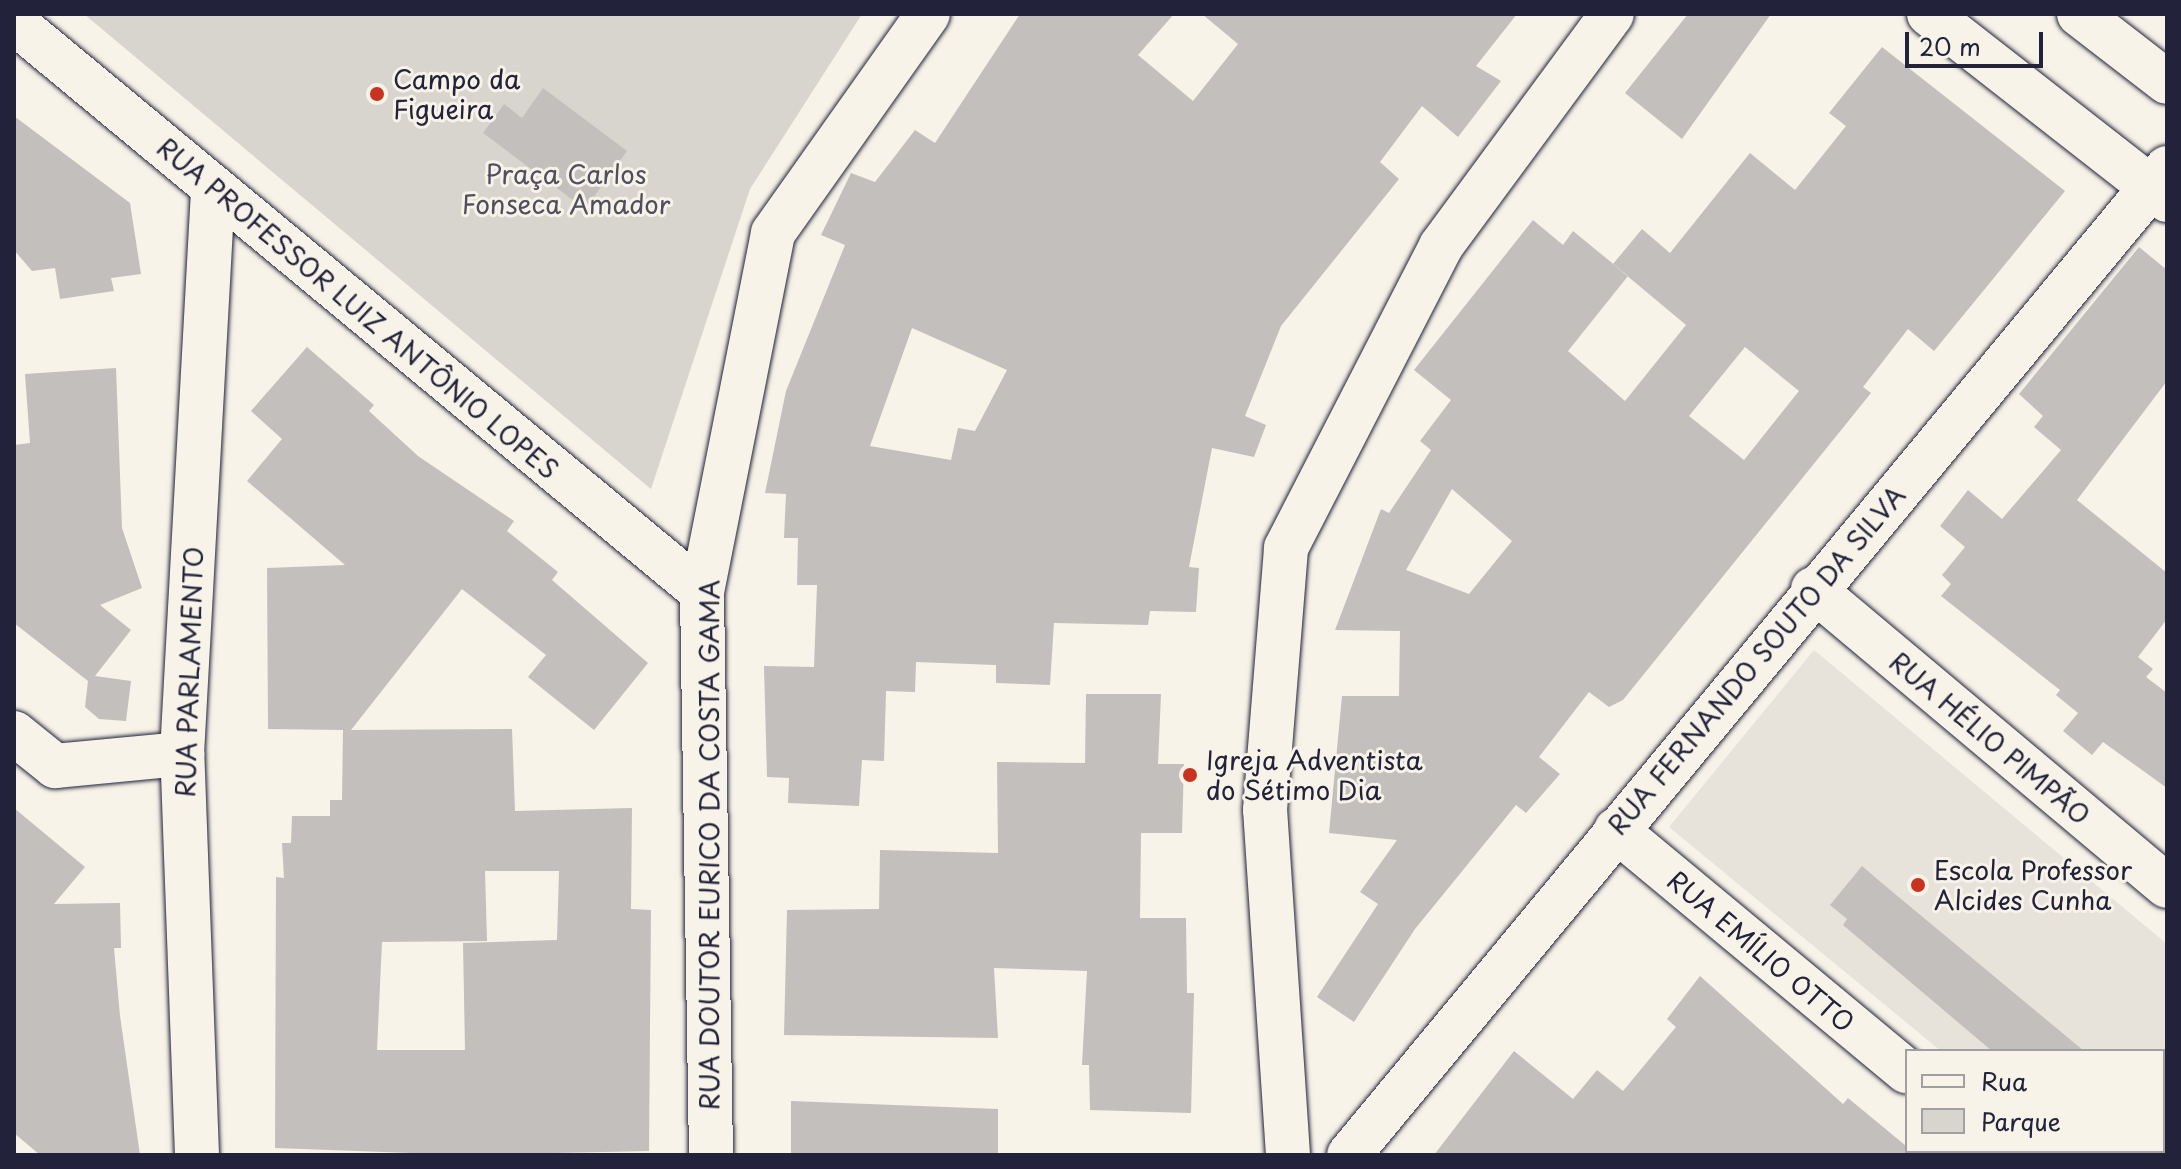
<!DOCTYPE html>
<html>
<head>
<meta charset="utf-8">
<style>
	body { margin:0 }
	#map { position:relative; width:2181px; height:1169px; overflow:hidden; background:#f7f3e8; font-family:"Playpen Sans",sans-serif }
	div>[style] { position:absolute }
	.built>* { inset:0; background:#e7e3db }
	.green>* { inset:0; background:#d8d5cf }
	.building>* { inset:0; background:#c2bfbd }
	.roads { filter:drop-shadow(0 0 2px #22223b) drop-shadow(0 0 2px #22223b) }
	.minor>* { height:44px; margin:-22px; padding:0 22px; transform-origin:22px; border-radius:22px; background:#f7f3e8 }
	.dots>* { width:22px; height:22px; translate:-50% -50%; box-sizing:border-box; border:4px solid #f7f3e8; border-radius:50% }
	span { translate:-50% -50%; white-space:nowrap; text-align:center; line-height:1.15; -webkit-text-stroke:6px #f7f3e8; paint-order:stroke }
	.poi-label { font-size:26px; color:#22223b }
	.left { translate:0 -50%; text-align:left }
	.park-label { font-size:26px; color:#504f60 }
	.street-label { font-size:26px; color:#22223b }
	.frame { position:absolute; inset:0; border:16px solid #22223b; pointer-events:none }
	.legend { position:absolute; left:1905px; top:1049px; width:260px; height:104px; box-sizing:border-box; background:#f7f3e8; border:2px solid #a29fa3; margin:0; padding:10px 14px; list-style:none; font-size:24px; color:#22223b }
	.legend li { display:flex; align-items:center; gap:16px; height:40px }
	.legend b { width:40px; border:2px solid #a29fa3 }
	.scale { position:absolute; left:1905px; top:32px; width:138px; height:36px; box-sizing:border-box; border:4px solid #22223b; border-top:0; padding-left:10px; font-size:24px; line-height:28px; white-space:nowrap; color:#22223b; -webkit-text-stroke:6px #f7f3e8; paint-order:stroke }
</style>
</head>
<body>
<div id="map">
	<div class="built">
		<div style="clip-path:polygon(1814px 650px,2167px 944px,2167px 1155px,2062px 1151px,2163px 1151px,2163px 1051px,1941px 1051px,1669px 827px)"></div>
	</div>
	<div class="green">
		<div style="clip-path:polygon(84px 14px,862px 14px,750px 189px,651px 489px)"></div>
	</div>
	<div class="building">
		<div style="clip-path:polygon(evenodd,1020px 14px,1174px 14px,1138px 55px,1193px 101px,1238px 44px,1202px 14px,1517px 14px,1476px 66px,1501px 81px,1458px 137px,1422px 106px,1380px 162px,1399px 179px,1281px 326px,1245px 416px,1266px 425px,1254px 457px,1212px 448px,1189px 567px,1199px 568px,1196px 612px,1150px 611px,1148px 625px,1054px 623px,1050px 685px,996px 683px,996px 665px,916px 662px,915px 692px,886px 691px,884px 761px,862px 760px,859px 806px,788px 803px,789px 778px,767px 777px,764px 666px,814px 667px,817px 585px,797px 585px,798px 538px,784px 538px,786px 494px,765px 493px,786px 391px,845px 245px,821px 235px,851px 173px,875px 182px,915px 130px,935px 143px,1020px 14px,912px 328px,1007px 370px,975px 431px,958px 428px,951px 460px,870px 446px,912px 328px)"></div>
		<div style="clip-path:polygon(1688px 14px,1771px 14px,1682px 139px,1625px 93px)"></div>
		<div style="clip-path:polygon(evenodd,1882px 47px,2065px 191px,1934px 351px,1908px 329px,1863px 387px,1871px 393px,1623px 700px,1609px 707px,1589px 692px,1539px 757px,1560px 774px,1526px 813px,1516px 805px,1415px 929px,1354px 1022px,1317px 997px,1378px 904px,1360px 892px,1397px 840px,1329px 833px,1342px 696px,1399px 696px,1400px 631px,1335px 630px,1381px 509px,1389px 513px,1431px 450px,1420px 441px,1451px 400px,1414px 370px,1533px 220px,1563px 245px,1573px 231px,1628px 276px,1568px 351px,1625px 401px,1686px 325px,1613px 264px,1642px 229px,1670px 253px,1750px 153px,1795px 190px,1846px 126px,1829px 113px,1882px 47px,1745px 347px,1799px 391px,1744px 460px,1689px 416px,1745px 347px,1882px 47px,1452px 489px,1512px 541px,1469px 594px,1406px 570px,1452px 489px)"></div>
		<div style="clip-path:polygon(543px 88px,627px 151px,585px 209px,483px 133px,504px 104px,522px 118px)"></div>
		<div style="clip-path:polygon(14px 116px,130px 203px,141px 274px,111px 278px,114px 291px,60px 299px,55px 268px,32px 271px,14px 250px)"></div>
		<div style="clip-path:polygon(2139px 247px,2167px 270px,2167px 381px,2077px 500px,2167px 573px,2167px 619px,2138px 657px,2153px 669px,2146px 677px,2167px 693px,2167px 788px,2103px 742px,2092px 755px,2063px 731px,2078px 713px,2056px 695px,2060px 690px,1941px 596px,1951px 584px,1942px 575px,1965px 547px,1940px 526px,1968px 490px,2002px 519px,2061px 450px,2034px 427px,2043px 416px,2019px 394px)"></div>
		<div style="clip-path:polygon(evenodd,307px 347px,374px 405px,369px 411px,418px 456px,514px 521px,507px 531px,558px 572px,552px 580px,648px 663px,594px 730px,528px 677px,546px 655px,462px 589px,351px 730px,512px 729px,515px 811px,632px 808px,631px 909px,651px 910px,649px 1151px,466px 1155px,275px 1148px,276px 877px,284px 878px,282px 843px,291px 843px,292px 816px,330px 816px,330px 800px,342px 800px,343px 730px,268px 729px,267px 568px,345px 565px,247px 481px,282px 439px,251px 411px,307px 347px,485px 871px,559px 871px,557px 940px,463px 943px,465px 1050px,377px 1050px,382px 942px,487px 941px,485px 871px)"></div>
		<div style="clip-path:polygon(116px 368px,122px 528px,142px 588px,100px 605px,131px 630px,95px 676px,131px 681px,126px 721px,99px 719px,85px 707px,88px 681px,14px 623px,14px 445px,30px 443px,25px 374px)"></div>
		<div style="clip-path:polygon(1086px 694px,1161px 694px,1158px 764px,1184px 764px,1182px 833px,1141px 833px,1140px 918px,1186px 918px,1187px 993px,1194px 993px,1191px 1113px,1090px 1110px,1089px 1065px,1082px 1065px,1087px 971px,994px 968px,998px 1038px,784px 1035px,787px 910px,879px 909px,880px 850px,998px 853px,997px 762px,1085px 763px)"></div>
		<div style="clip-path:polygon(14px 808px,85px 867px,54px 904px,120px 903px,121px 948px,114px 948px,120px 1016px,140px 1155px,40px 1155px,14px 1133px)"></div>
		<div style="clip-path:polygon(1862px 866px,1883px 884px,2084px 1051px,1992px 1051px,1843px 925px,1847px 919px,1830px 905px)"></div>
		<div style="clip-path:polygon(1700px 976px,1843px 1104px,1848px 1098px,1917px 1155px,1434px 1155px,1514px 1051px,1573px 1099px,1597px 1070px,1623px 1091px,1676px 1027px,1667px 1019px)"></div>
		<div style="clip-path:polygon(791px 1101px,998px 1109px,998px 1155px,791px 1155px)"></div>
	</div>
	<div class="roads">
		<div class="minor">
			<div style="left:1929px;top:14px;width:302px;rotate:38deg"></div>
			<div style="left:2079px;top:14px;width:111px;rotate:37.7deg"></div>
			<div style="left:14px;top:22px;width:893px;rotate:39.64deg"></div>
			<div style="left:1813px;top:589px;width:462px;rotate:40deg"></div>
			<div style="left:14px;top:733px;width:53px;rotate:38.8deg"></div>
			<div style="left:55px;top:766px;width:128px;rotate:-5.4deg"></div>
			<div style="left:1616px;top:830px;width:378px;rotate:39.7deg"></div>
			<div style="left:2003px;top:1151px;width:6px;rotate:45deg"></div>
			<div style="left:197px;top:1155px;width:401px;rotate:-92.1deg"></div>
			<div style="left:182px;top:754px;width:565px;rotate:-86.85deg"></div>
			<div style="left:711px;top:1155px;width:563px;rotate:-90.92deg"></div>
			<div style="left:702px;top:592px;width:366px;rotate:-78.8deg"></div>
			<div style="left:773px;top:233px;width:268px;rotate:-54.7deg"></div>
			<div style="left:1288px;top:1155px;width:346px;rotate:-93.8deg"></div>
			<div style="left:1265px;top:810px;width:263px;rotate:-85.4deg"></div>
			<div style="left:1286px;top:548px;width:339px;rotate:-62.8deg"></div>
			<div style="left:1441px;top:246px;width:288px;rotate:-53.6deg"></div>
			<div style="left:1349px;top:1155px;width:1282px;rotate:-50.35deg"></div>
		</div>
	</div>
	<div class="dots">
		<div style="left:377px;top:94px;background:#c8321e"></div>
		<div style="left:1190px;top:775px;background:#c8321e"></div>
		<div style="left:1918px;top:885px;background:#c8321e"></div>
	</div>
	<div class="poi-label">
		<span class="left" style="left:393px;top:94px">Campo da<br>Figueira</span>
		<span class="left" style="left:1206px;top:775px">Igreja Adventista<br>do Sétimo Dia</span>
		<span class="left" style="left:1934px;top:885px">Escola Professor<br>Alcides Cunha</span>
	</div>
	<div class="park-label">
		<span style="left:566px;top:189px">Praça Carlos<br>Fonseca Amador</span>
	</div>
	<div class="street-label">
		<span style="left:358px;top:308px;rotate:40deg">RUA PROFESSOR LUIZ ANTÔNIO LOPES</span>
		<span style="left:1756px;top:660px;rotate:-50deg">RUA FERNANDO SOUTO DA SILVA</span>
		<span style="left:189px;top:672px;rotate:-88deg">RUA PARLAMENTO</span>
		<span style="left:1990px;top:738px;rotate:40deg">RUA HÉLIO PIMPÃO</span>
		<span style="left:709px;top:845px;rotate:-90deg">RUA DOUTOR EURICO DA COSTA GAMA</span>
		<span style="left:1761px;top:951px;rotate:40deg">RUA EMÍLIO OTTO</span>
	</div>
	<div class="frame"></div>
	<ul class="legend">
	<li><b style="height:10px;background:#f7f3e8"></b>Rua</li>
	<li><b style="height:22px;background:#d8d5cf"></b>Parque</li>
	</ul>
	<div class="scale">20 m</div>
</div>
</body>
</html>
